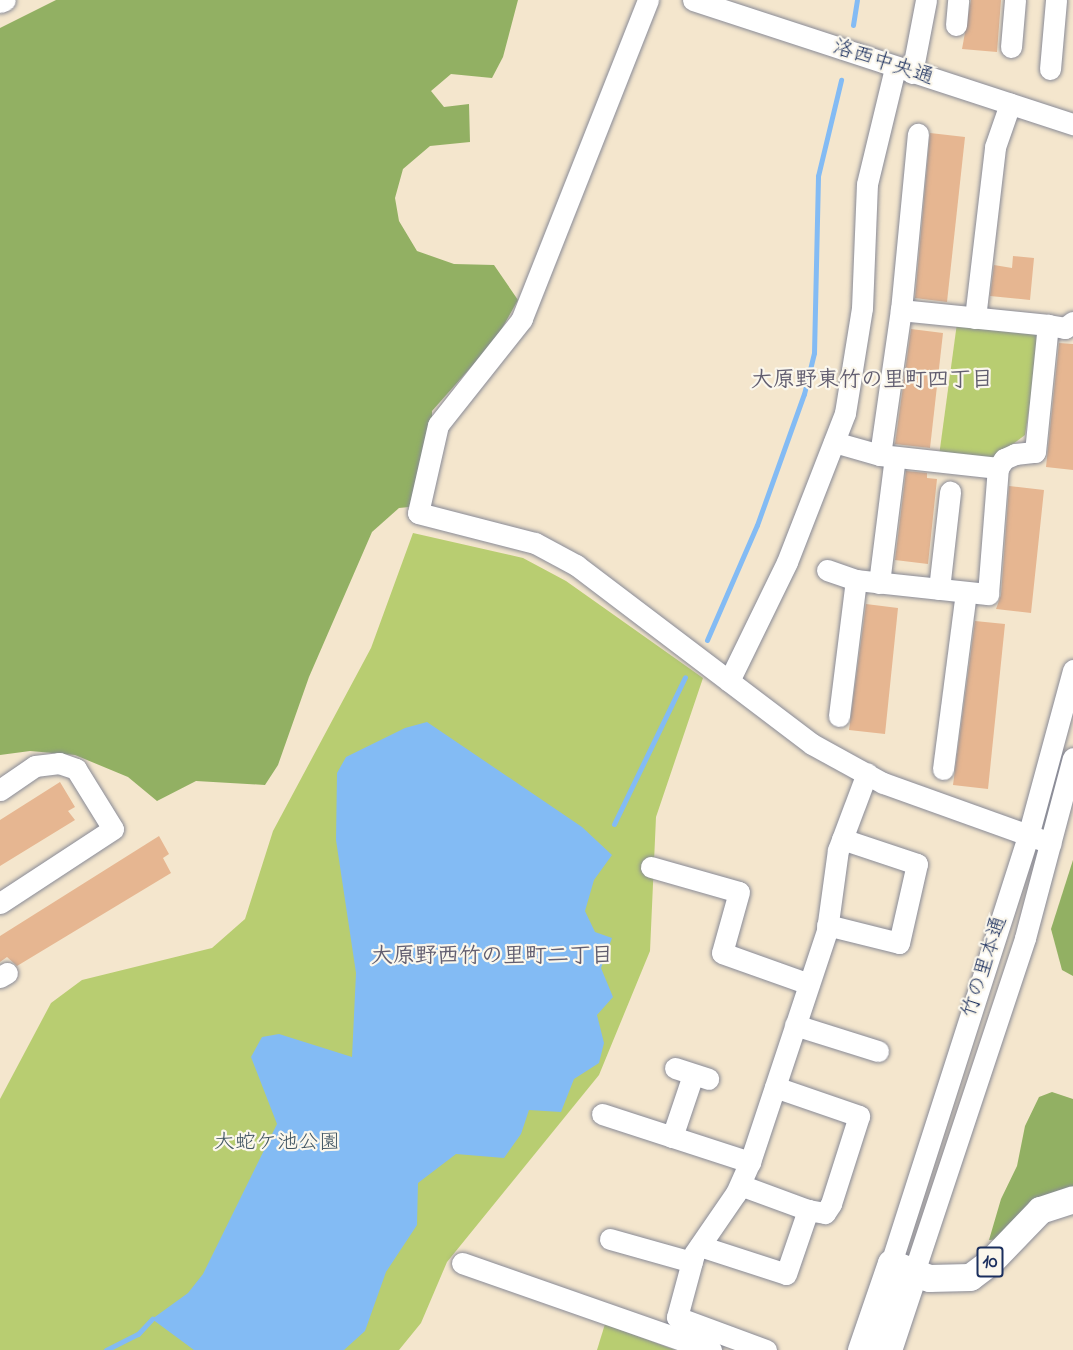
<!DOCTYPE html>
<html>
<head>
<meta charset="utf-8">
<style>
	body { margin:0 }
	#map { position:relative; width:1073px; height:1350px; overflow:hidden; background:#f4e6cd; font-family:"Indie Flower","Klee One",sans-serif }
	div>[style] { position:absolute }
	.green>* { inset:0; background:#b8cd71 }
	.forest>* { inset:0; background:#92b063 }
	.water>* { inset:0; background:#83bbf4 }
	.stream>* { height:5px; margin:-2.5px; padding:0 2.5px; transform-origin:2.5px; border-radius:2.5px; background:#83bbf4 }
	.building>* { inset:0; background:#e6b691 }
	.roads { filter:drop-shadow(0 0 2px #888a96) drop-shadow(0 0 2px #888a96) }
	.minor>* { height:21px; margin:-10.5px; padding:0 10.5px; transform-origin:10.5px; border-radius:10.5px; background:#fff }
	.major>* { height:27px; margin:-13.5px; padding:0 13.5px; transform-origin:13.5px; border-radius:13.5px; background:#fff }
	span { translate:-50% -50%; white-space:nowrap; text-align:center; line-height:1.15; -webkit-text-stroke:4.5px #fbf7ec; paint-order:stroke }
	.shield-label span { padding:2px 4px; background:#fbf7ec; border:2px solid; border-radius:4px; -webkit-text-stroke-width:0 }
	.shield-label { font-size:20px; color:#1b2f5e; font-weight:700 }
	.street-label { font-size:21px; color:#1b2f5e }
	.park-label { font-size:21px; color:#425663 }
	.neighbourhood-label { font-size:22px; color:#625e70; font-weight:700 }
</style>
</head>
<body>
<div id="map">
	<div class="green">
		<div style="clip-path:polygon(957px 323px,1041px 332px,1025px 435px,993px 459px,939px 456px)"></div>
		<div style="clip-path:polygon(413px 533px,523px 558px,566px 581px,703px 678px,656px 817px,650px 951px,599px 1075px,447px 1262px,421px 1323px,399px 1350px,0 1350px,0 1099px,51px 1003px,82px 980px,212px 948px,245px 919px,273px 831px,371px 648px)"></div>
		<div style="clip-path:polygon(605px 1324px,675px 1350px,597px 1350px)"></div>
	</div>
	<div class="forest">
		<div style="clip-path:polygon(56px 0,518px 0,503px 57px,492px 78px,451px 74px,431px 91px,444px 107px,469px 104px,470px 142px,430px 146px,403px 169px,395px 198px,399px 221px,417px 251px,454px 264px,494px 265px,518px 300px,496px 339px,432px 411px,432px 425px,409px 507px,399px 508px,372px 532px,309px 677px,278px 765px,265px 785px,196px 781px,157px 801px,128px 777px,75px 755px,30px 751px,0 755px,0 28px)"></div>
		<div style="clip-path:polygon(1073px 860px,1073px 976px,1062px 970px,1051px 929px)"></div>
		<div style="clip-path:polygon(1052px 1092px,1073px 1099px,1073px 1195px,1004px 1239px,989px 1240px,1001px 1199px,1017px 1166px,1025px 1126px,1039px 1097px)"></div>
	</div>
	<div class="water">
		<div style="clip-path:polygon(427px 722px,582px 827px,612px 855px,594px 880px,585px 911px,595px 932px,612px 938px,601px 968px,613px 997px,597px 1015px,604px 1043px,599px 1063px,574px 1079px,561px 1112px,529px 1110px,521px 1134px,504px 1158px,456px 1154px,418px 1183px,417px 1225px,386px 1272px,365px 1331px,344px 1350px,194px 1350px,152px 1319px,188px 1293px,203px 1274px,277px 1124px,251px 1057px,262px 1037px,279px 1034px,352px 1057px,356px 973px,336px 840px,337px 773px,346px 757px,405px 728px)"></div>
	</div>
	<div class="stream">
		<div style="left:853px;top:25px;width:25px;rotate:-81deg"></div>
		<div style="left:707px;top:640px;width:125px;rotate:-66.5deg"></div>
		<div style="left:757px;top:525px;width:139px;rotate:-70.3deg"></div>
		<div style="left:804px;top:394px;width:42px;rotate:-76.3deg"></div>
		<div style="left:814px;top:353px;width:177px;rotate:-88.7deg"></div>
		<div style="left:818px;top:176px;width:99px;rotate:-76.5deg"></div>
		<div style="left:614px;top:824px;width:163px;rotate:-64.2deg"></div>
		<div style="left:106px;top:1350px;width:36px;rotate:-27deg"></div>
		<div style="left:138px;top:1334px;width:21px;rotate:-47deg"></div>
	</div>
	<div class="building">
		<div style="clip-path:polygon(971px 0,1001px 0,997px 52px,962px 49px)"></div>
		<div style="clip-path:polygon(930px 133px,965px 137px,947px 302px,915px 298px)"></div>
		<div style="clip-path:polygon(1013px 256px,1034px 258px,1030px 300px,990px 296px,994px 265px,1012px 268px)"></div>
		<div style="clip-path:polygon(911px 329px,943px 333px,930px 448px,895px 444px)"></div>
		<div style="clip-path:polygon(1059px 343px,1073px 344px,1073px 470px,1046px 467px)"></div>
		<div style="clip-path:polygon(906px 471px,927px 473px,927px 478px,937px 479px,928px 564px,895px 560px)"></div>
		<div style="clip-path:polygon(1009px 486px,1044px 490px,1031px 613px,996px 609px,1001px 595px)"></div>
		<div style="clip-path:polygon(866px 604px,898px 608px,885px 734px,849px 730px)"></div>
		<div style="clip-path:polygon(975px 621px,1005px 624px,988px 789px,953px 785px)"></div>
		<div style="clip-path:polygon(60px 782px,75px 807px,68px 811px,75px 820px,0 866px,0 820px)"></div>
		<div style="clip-path:polygon(159px 836px,169px 854px,163px 858px,171px 873px,17px 966px,7px 957px,0 962px,0 936px)"></div>
	</div>
	<div class="roads">
		<div class="minor">
			<div style="left:648px;top:0;width:343px;rotate:111.6deg"></div>
			<div style="left:522px;top:319px;width:135px;rotate:128.4deg"></div>
			<div style="left:438px;top:425px;width:90px;rotate:102.8deg"></div>
			<div style="left:418px;top:513px;width:121px;rotate:14.4deg"></div>
			<div style="left:535px;top:543px;width:47px;rotate:28.2deg"></div>
			<div style="left:576px;top:565px;width:296px;rotate:37.2deg"></div>
			<div style="left:812px;top:744px;width:81px;rotate:28.8deg"></div>
			<div style="left:883px;top:783px;width:178px;rotate:19.7deg"></div>
			<div style="left:693px;top:0;width:400px;rotate:18.1deg"></div>
			<div style="left:0;top:2px;width:5px;rotate:-22deg"></div>
			<div style="left:956px;top:25px;width:25px;rotate:-85deg"></div>
			<div style="left:1011px;top:47px;width:47px;rotate:-85.1deg"></div>
			<div style="left:1050px;top:69px;width:69px;rotate:-85deg"></div>
			<div style="left:912px;top:73px;width:74px;rotate:-79.1deg"></div>
			<div style="left:975px;top:318px;width:172px;rotate:-83.3deg"></div>
			<div style="left:995px;top:147px;width:46px;rotate:-70.8deg"></div>
			<div style="left:1048px;top:325px;width:17px;rotate:10deg"></div>
			<div style="left:1065px;top:328px;width:10px;rotate:-37deg"></div>
			<div style="left:834px;top:442px;width:48px;rotate:15.8deg"></div>
			<div style="left:880px;top:455px;width:119px;rotate:6.3deg"></div>
			<div style="left:880px;top:455px;width:147px;rotate:-81.8deg"></div>
			<div style="left:901px;top:310px;width:177px;rotate:-84.5deg"></div>
			<div style="left:827px;top:570px;width:31px;rotate:19deg"></div>
			<div style="left:856px;top:580px;width:133px;rotate:6.1deg"></div>
			<div style="left:988px;top:594px;width:126px;rotate:-85.5deg"></div>
			<div style="left:998px;top:468px;width:11px;rotate:-56deg"></div>
			<div style="left:1004px;top:459px;width:12px;rotate:-24deg"></div>
			<div style="left:1015px;top:454px;width:20px;rotate:-6deg"></div>
			<div style="left:1035px;top:452px;width:128px;rotate:-84.2deg"></div>
			<div style="left:1048px;top:325px;width:148px;rotate:-174.2deg"></div>
			<div style="left:879px;top:583px;width:127px;rotate:-82.8deg"></div>
			<div style="left:939px;top:589px;width:98px;rotate:-83.5deg"></div>
			<div style="left:729px;top:681px;width:132px;rotate:-64deg"></div>
			<div style="left:787px;top:562px;width:160px;rotate:-68.7deg"></div>
			<div style="left:845px;top:413px;width:106px;rotate:-80.8deg"></div>
			<div style="left:862px;top:308px;width:124px;rotate:-87.7deg"></div>
			<div style="left:867px;top:184px;width:119px;rotate:-76.4deg"></div>
			<div style="left:839px;top:716px;width:137px;rotate:-82.9deg"></div>
			<div style="left:943px;top:769px;width:178px;rotate:-82.6deg"></div>
			<div style="left:0;top:790px;width:42px;rotate:-34.4deg"></div>
			<div style="left:35px;top:766px;width:24px;rotate:-7deg"></div>
			<div style="left:59px;top:763px;width:18px;rotate:19deg"></div>
			<div style="left:76px;top:769px;width:70px;rotate:58.3deg"></div>
			<div style="left:113px;top:829px;width:135px;rotate:146.8deg"></div>
			<div style="left:651px;top:867px;width:91px;rotate:15.9deg"></div>
			<div style="left:739px;top:892px;width:63px;rotate:105.6deg"></div>
			<div style="left:722px;top:953px;width:92px;rotate:19.6deg"></div>
			<div style="left:827px;top:925px;width:74px;rotate:14deg"></div>
			<div style="left:899px;top:943px;width:81px;rotate:-77.2deg"></div>
			<div style="left:917px;top:864px;width:79px;rotate:-161.6deg"></div>
			<div style="left:0;top:977px;width:8px;rotate:-30deg"></div>
			<div style="left:795px;top:1025px;width:87px;rotate:17.4deg"></div>
			<div style="left:675px;top:1068px;width:35px;rotate:18deg"></div>
			<div style="left:775px;top:1087px;width:89px;rotate:19deg"></div>
			<div style="left:859px;top:1116px;width:92px;rotate:107.7deg"></div>
			<div style="left:831px;top:1204px;width:11px;rotate:124deg"></div>
			<div style="left:825px;top:1213px;width:17px;rotate:-170deg"></div>
			<div style="left:602px;top:1114px;width:156px;rotate:18deg"></div>
			<div style="left:672px;top:1137px;width:65px;rotate:-71.3deg"></div>
			<div style="left:610px;top:1239px;width:85px;rotate:15.7deg"></div>
			<div style="left:700px;top:1246px;width:90px;rotate:18deg"></div>
			<div style="left:786px;top:1274px;width:68px;rotate:-71deg"></div>
			<div style="left:808px;top:1210px;width:72px;rotate:-159.8deg"></div>
			<div style="left:462px;top:1263px;width:264px;rotate:19.3deg"></div>
			<div style="left:891px;top:1263px;width:448px;rotate:-72.2deg"></div>
			<div style="left:1028px;top:836px;width:172px;rotate:-74.8deg"></div>
			<div style="left:914px;top:1272px;width:352px;rotate:-71.6deg"></div>
			<div style="left:1025px;top:938px;width:186px;rotate:-75.1deg"></div>
			<div style="left:766px;top:1350px;width:95px;rotate:-159.7deg"></div>
			<div style="left:677px;top:1317px;width:65px;rotate:-74.9deg"></div>
			<div style="left:694px;top:1254px;width:74px;rotate:-55.5deg"></div>
			<div style="left:736px;top:1193px;width:34px;rotate:-66deg"></div>
			<div style="left:750px;top:1162px;width:244px;rotate:-71.6deg"></div>
			<div style="left:827px;top:930px;width:81px;rotate:-82.2deg"></div>
			<div style="left:838px;top:850px;width:82px;rotate:-69.4deg"></div>
		</div>
		<div class="major">
			<div style="left:861px;top:1350px;width:92px;rotate:-71deg"></div>
			<div style="left:891px;top:1263px;width:41px;rotate:21.5deg"></div>
			<div style="left:929px;top:1278px;width:41px;rotate:-1.4deg"></div>
			<div style="left:970px;top:1277px;width:25px;rotate:-37deg"></div>
			<div style="left:990px;top:1262px;width:72px;rotate:-46.1deg"></div>
			<div style="left:1040px;top:1210px;width:35px;rotate:-18deg"></div>
			<div style="left:888px;top:1350px;width:82px;rotate:-71.6deg"></div>
		</div>
	</div>
	<div class="shield-label">
		<span style="left:990px;top:1262px">10</span>
	</div>
	<div class="street-label">
		<span style="left:883px;top:63px;rotate:18deg">洛西中央通</span>
		<span style="left:985px;top:967px;rotate:-72deg">竹の里本通</span>
	</div>
	<div class="park-label">
		<span style="left:277px;top:1143px">大蛇ケ池公園</span>
	</div>
	<div class="neighbourhood-label">
		<span style="left:872px;top:382px">大原野東竹の里町四丁目</span>
		<span style="left:492px;top:958px">大原野西竹の里町二丁目</span>
	</div>
</div>
</body>
</html>
